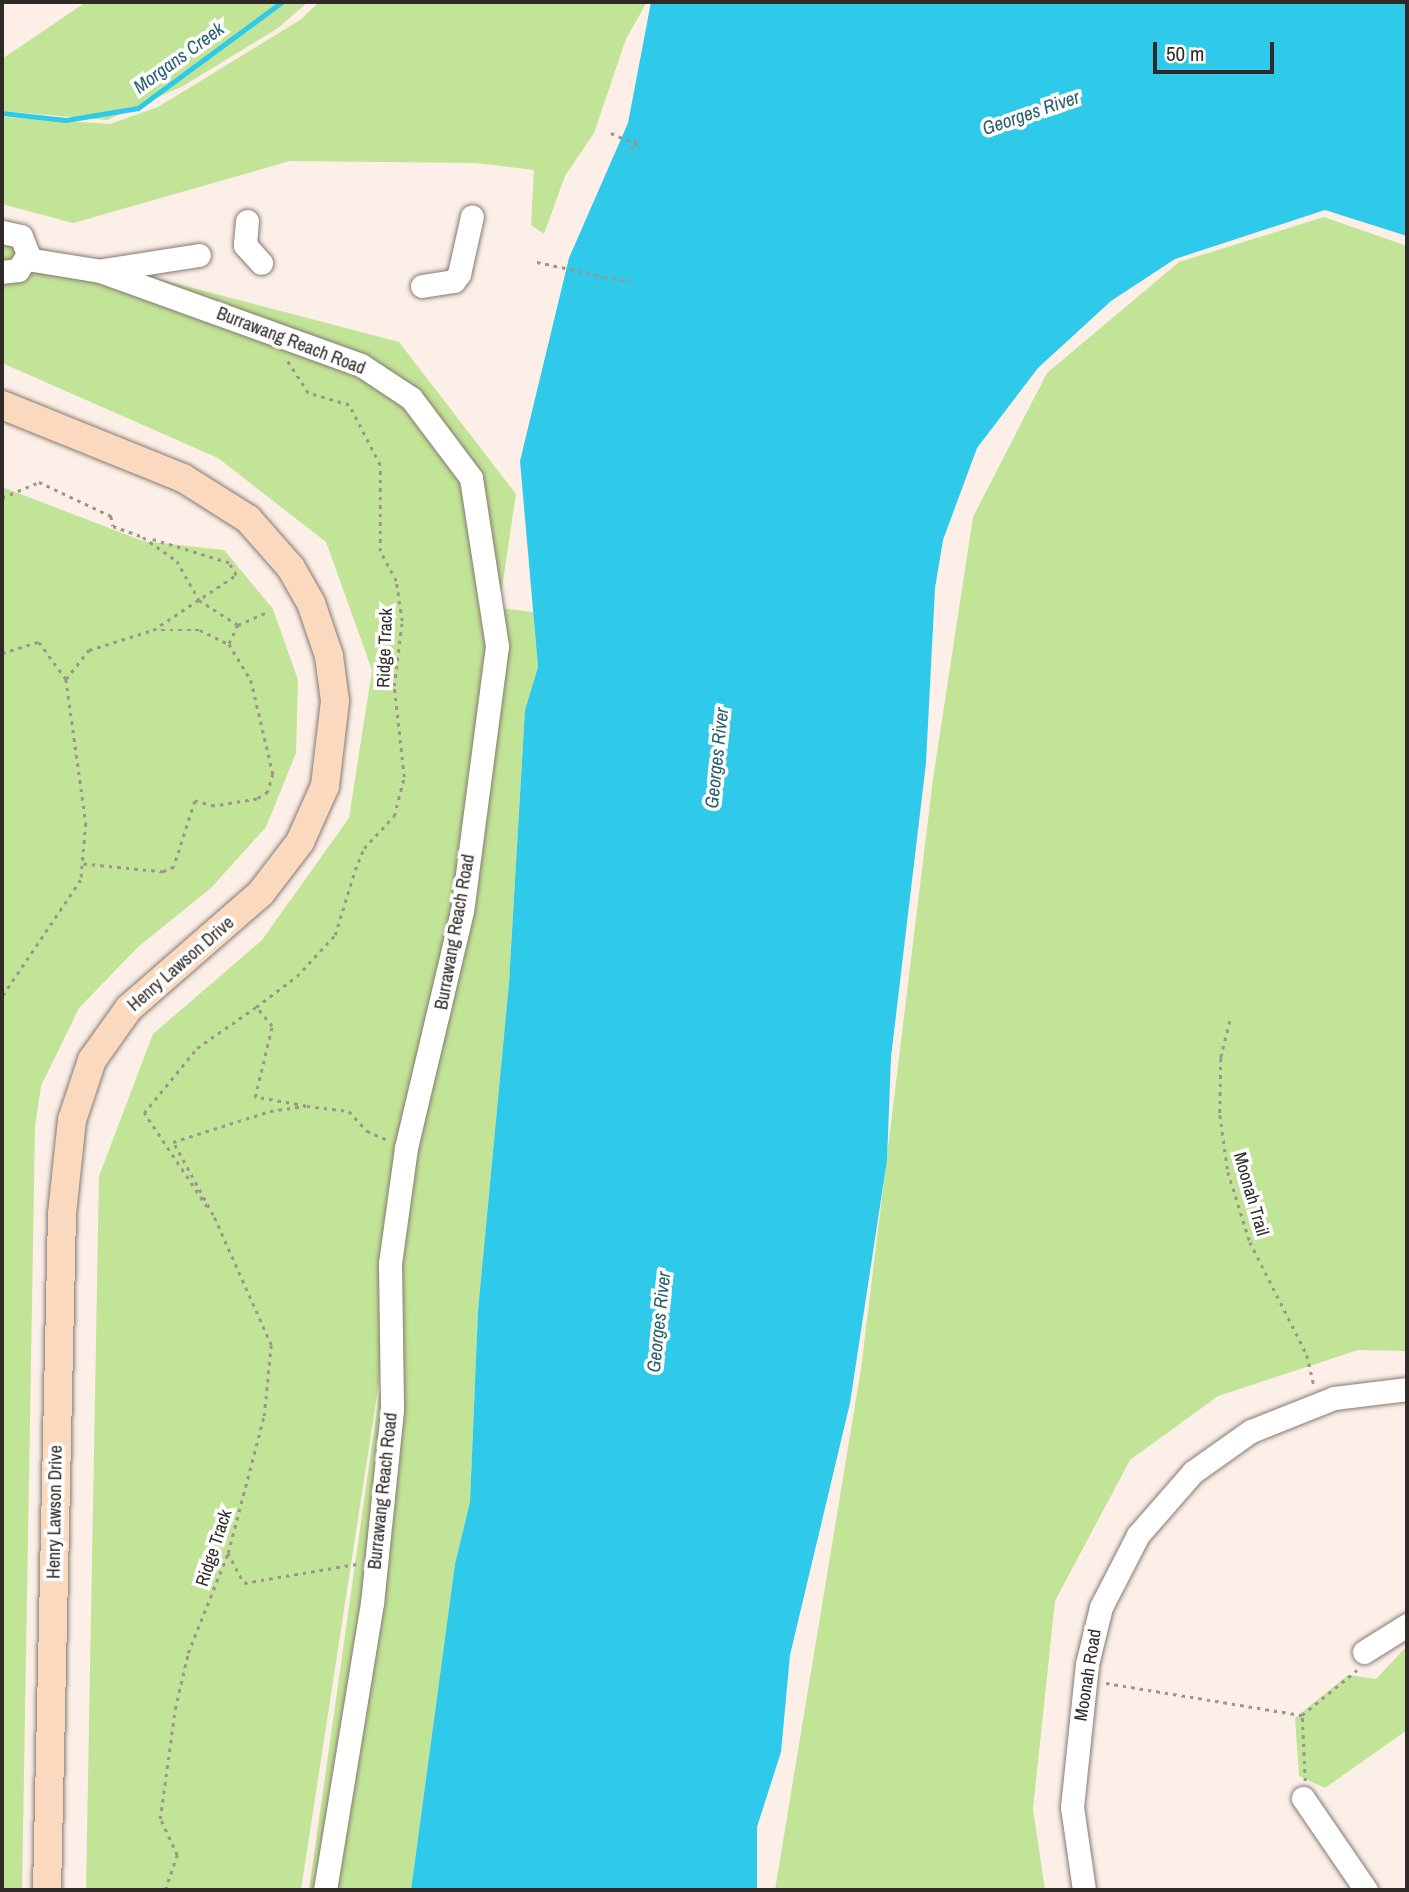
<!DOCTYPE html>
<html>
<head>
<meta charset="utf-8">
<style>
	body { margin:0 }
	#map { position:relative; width:1409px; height:1892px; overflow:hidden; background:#fbefe7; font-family:"Archivo Narrow",sans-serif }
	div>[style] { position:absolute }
	.green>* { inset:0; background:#c2e496 }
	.water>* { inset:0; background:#2fc9ea }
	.stream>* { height:5px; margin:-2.5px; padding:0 2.5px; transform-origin:2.5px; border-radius:2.5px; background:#2fc9ea }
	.path>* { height:2.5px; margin-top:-1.25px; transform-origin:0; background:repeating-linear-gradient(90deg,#9e958f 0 3.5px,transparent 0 8.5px) }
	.roads { filter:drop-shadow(0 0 2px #857a73) drop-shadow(0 0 2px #857a73) }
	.minor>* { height:23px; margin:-11.5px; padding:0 11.5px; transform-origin:11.5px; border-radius:11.5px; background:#fff }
	.major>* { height:28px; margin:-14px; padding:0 14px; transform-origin:14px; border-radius:14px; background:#fad9bf }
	span { translate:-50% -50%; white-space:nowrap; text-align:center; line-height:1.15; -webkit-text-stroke:7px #fff; paint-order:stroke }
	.street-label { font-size:18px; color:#2f2a27 }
	.water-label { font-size:19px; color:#27616f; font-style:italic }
	.frame { position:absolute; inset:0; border:4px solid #2f2a27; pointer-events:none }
	.scale { position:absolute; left:1153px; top:42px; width:121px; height:32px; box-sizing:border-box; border:4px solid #2f2a27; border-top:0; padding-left:9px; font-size:21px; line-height:24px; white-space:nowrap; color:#2f2a27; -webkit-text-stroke:5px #fff; paint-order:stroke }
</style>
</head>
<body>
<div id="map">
	<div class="green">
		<div style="clip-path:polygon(86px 2px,308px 2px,278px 28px,183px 86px,107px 120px,2px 111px,2px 59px)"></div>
		<div style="clip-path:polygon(319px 2px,647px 2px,626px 39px,594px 133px,565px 176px,544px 234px,531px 225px,534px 170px,476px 163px,290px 161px,73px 223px,2px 204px,2px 117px,110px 124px,158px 107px,300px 20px)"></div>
		<div style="clip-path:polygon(1324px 217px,1407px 246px,1407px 1351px,1358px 1350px,1218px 1396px,1130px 1460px,1055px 1601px,1033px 1809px,1045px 1890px,775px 1890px,861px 1369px,933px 779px,973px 517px,1047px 373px,1179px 262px)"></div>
		<div style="clip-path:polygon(2px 238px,399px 342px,516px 494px,499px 608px,533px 612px,538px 667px,525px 710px,509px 983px,478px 1310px,470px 1502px,455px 1564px,411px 1890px,309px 1890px,402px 1232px,301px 1890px,86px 1890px,99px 1176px,153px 1034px,262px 940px,349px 818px,372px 670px,326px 542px,218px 458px,2px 363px)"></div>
		<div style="clip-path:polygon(2px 487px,143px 541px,224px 550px,273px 609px,298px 680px,296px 753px,266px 827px,211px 888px,138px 947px,79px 1008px,41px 1086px,35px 1126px,22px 1890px,2px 1890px)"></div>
		<div style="clip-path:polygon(1407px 1646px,1407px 1730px,1325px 1788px,1299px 1776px,1295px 1718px,1348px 1675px,1376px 1679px)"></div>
	</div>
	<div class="water">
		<div style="clip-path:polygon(651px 2px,1407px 2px,1407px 236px,1325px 210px,1175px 259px,1111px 301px,1038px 368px,977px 448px,943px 540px,935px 588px,926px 763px,891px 1057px,887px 1160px,850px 1403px,790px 1655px,781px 1752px,757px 1827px,757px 1890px,411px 1890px,455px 1564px,470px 1502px,478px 1310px,509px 983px,525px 710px,538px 667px,520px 461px,569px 258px,628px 123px)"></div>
	</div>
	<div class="stream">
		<div style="left:2px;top:113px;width:64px;rotate:6.2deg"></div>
		<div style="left:66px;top:120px;width:73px;rotate:-9.5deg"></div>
		<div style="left:138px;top:108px;width:179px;rotate:-36.4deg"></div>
	</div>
	<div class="path">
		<div style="left:611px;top:133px;width:30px;rotate:24deg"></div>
		<div style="left:631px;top:150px;width:15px;rotate:-67deg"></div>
		<div style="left:537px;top:262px;width:96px;rotate:12deg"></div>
		<div style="left:2px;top:498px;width:40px;rotate:-23.4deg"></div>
		<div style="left:39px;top:482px;width:80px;rotate:25.3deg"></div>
		<div style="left:111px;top:516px;width:10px;rotate:79deg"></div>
		<div style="left:113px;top:526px;width:32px;rotate:20deg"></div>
		<div style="left:143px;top:537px;width:42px;rotate:35.2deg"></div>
		<div style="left:177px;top:561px;width:45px;rotate:60.6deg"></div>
		<div style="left:199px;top:600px;width:46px;rotate:32.7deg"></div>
		<div style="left:238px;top:625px;width:21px;rotate:115deg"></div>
		<div style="left:229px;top:644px;width:42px;rotate:58.6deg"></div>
		<div style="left:251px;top:680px;width:97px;rotate:76.8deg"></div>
		<div style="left:273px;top:774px;width:19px;rotate:106deg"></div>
		<div style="left:268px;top:792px;width:13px;rotate:148deg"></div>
		<div style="left:257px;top:799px;width:44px;rotate:170.8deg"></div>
		<div style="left:214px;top:806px;width:20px;rotate:-165deg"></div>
		<div style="left:195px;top:801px;width:69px;rotate:107.7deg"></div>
		<div style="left:174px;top:867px;width:12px;rotate:156deg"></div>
		<div style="left:163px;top:872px;width:80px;rotate:-174.3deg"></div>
		<div style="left:238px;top:625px;width:34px;rotate:-24deg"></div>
		<div style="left:153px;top:630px;width:47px"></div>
		<div style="left:200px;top:630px;width:30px;rotate:26deg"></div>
		<div style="left:2px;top:653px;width:39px;rotate:-17deg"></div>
		<div style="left:39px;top:642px;width:46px;rotate:53.9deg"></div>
		<div style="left:66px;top:679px;width:145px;rotate:82.1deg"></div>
		<div style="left:86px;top:823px;width:57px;rotate:95deg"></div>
		<div style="left:81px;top:880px;width:141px;rotate:124deg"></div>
		<div style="left:66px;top:679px;width:37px;rotate:-52deg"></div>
		<div style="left:89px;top:650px;width:67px;rotate:-17.4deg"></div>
		<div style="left:153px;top:630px;width:100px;rotate:-33.5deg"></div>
		<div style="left:236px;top:575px;width:14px;rotate:-120deg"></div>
		<div style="left:229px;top:563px;width:82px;rotate:-162.9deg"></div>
		<div style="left:1230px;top:1021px;width:38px;rotate:104deg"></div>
		<div style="left:1221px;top:1058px;width:57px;rotate:91deg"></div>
		<div style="left:1220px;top:1115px;width:58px;rotate:82deg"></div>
		<div style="left:1228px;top:1172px;width:73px;rotate:72.6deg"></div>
		<div style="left:1250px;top:1242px;width:127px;rotate:63.2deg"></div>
		<div style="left:1307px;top:1355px;width:32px;rotate:77deg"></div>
		<div style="left:307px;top:1106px;width:42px;rotate:6.8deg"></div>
		<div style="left:349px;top:1111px;width:27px;rotate:48deg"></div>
		<div style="left:367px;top:1131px;width:22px;rotate:24deg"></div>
		<div style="left:207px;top:1207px;width:113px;rotate:-123.8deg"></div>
		<div style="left:144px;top:1113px;width:84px;rotate:-50.8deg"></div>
		<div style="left:197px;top:1048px;width:72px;rotate:-34.8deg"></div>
		<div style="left:228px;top:1553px;width:34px;rotate:62deg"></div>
		<div style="left:244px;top:1583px;width:114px;rotate:-9.6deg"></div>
		<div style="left:1106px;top:1683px;width:199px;rotate:9.3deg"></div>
		<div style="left:1305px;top:1781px;width:66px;rotate:-92.6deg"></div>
		<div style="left:1302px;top:1715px;width:71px;rotate:-39.3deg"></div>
		<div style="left:165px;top:1890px;width:37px;rotate:-71deg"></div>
		<div style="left:177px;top:1855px;width:40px;rotate:-115deg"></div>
		<div style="left:160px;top:1819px;width:111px;rotate:-82.2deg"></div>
		<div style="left:175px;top:1709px;width:57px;rotate:-76.9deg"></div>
		<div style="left:188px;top:1653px;width:108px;rotate:-68.2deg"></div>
		<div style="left:228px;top:1553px;width:142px;rotate:-75.3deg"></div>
		<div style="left:264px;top:1416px;width:71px;rotate:-84.4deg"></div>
		<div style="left:271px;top:1345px;width:142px;rotate:-114deg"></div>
		<div style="left:213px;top:1215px;width:83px;rotate:-118.7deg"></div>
		<div style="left:173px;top:1142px;width:102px;rotate:-17.7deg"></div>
		<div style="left:270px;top:1111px;width:36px;rotate:-8deg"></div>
		<div style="left:306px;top:1106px;width:52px;rotate:-170deg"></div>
		<div style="left:255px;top:1097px;width:73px;rotate:-76.5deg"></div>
		<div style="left:272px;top:1026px;width:25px;rotate:-130deg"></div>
		<div style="left:256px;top:1007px;width:51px;rotate:-37.1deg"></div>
		<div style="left:297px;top:976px;width:56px;rotate:-47.2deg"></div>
		<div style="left:335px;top:935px;width:68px;rotate:-72.9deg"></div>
		<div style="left:355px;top:870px;width:24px;rotate:-68deg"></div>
		<div style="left:364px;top:848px;width:44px;rotate:-46.8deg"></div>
		<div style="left:394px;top:816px;width:40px;rotate:-75.6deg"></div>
		<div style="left:404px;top:777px;width:92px;rotate:-96.3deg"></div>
		<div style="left:394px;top:686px;width:65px;rotate:-83deg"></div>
		<div style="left:402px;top:621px;width:40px;rotate:-98.5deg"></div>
		<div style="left:396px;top:581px;width:34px;rotate:-118deg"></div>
		<div style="left:380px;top:551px;width:86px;rotate:-90deg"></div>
		<div style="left:380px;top:465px;width:68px;rotate:-117.3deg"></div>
		<div style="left:349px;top:405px;width:43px;rotate:-163.7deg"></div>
		<div style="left:308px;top:393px;width:40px;rotate:-122.9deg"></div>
	</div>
	<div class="roads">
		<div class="minor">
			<div style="left:247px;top:221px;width:24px;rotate:95deg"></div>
			<div style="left:245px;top:245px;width:24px;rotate:48deg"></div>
			<div style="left:2px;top:232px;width:19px;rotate:12deg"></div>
			<div style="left:21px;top:236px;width:19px;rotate:69deg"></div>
			<div style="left:28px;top:254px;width:19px;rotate:122deg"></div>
			<div style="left:18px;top:270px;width:16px;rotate:173deg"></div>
			<div style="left:27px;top:259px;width:74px;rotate:9.3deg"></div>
			<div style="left:100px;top:271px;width:277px;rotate:19.8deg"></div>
			<div style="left:361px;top:365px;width:60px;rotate:33.4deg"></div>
			<div style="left:411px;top:398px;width:100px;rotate:53.1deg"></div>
			<div style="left:471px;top:478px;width:170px;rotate:81.2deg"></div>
			<div style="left:497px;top:646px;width:267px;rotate:97.5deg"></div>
			<div style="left:462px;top:911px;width:244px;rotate:103.3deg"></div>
			<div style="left:406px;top:1148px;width:116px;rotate:97.9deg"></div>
			<div style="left:390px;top:1263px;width:147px;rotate:89.2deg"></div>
			<div style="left:392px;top:1410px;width:194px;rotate:95.9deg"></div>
			<div style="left:372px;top:1603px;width:291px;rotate:99.3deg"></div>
			<div style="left:103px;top:270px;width:97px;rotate:-8.9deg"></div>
			<div style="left:422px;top:286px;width:32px;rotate:-9deg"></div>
			<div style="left:454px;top:281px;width:9px;rotate:-54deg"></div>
			<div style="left:459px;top:274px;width:59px;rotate:-77.4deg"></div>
			<div style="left:1364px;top:1652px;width:51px;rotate:-32.1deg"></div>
			<div style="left:1303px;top:1798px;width:112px;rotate:55.6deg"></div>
			<div style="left:1084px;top:1890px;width:84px;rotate:-98.2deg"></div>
			<div style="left:1072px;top:1807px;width:144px;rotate:-84deg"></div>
			<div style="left:1087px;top:1664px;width:59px;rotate:-76.2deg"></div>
			<div style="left:1101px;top:1607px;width:81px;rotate:-62.8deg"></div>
			<div style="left:1138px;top:1535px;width:84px;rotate:-48.9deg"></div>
			<div style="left:1193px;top:1472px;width:71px;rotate:-35.3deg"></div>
			<div style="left:1251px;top:1431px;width:89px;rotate:-21.7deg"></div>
			<div style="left:1334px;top:1398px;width:74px;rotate:-7deg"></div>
		</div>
		<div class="major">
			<div style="left:2px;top:405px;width:195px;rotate:22deg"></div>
			<div style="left:183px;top:478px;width:77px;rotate:32.2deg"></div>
			<div style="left:248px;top:519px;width:65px;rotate:48.7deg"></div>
			<div style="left:291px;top:568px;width:40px;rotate:60.3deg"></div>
			<div style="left:311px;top:603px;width:56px;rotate:71.2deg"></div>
			<div style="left:329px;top:656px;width:45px;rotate:82.4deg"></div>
			<div style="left:335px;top:701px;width:86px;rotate:96.7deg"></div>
			<div style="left:325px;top:786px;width:61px;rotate:114.1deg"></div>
			<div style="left:300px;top:842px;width:64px;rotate:127.4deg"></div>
			<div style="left:261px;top:893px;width:175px;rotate:138.9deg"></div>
			<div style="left:129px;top:1008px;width:64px;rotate:125.4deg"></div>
			<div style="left:92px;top:1060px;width:63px;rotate:108.4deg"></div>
			<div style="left:72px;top:1120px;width:95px;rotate:96.1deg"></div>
			<div style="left:62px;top:1214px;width:676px;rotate:91.27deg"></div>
		</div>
	</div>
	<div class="street-label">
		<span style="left:291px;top:341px;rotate:21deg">Burrawang Reach Road</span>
		<span style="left:385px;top:648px;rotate:-88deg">Ridge Track</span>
		<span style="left:455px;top:932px;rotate:-80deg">Burrawang Reach Road</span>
		<span style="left:181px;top:964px;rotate:-41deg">Henry Lawson Drive</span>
		<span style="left:1251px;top:1194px;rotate:74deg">Moonah Trail</span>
		<span style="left:383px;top:1491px;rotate:-84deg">Burrawang Reach Road</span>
		<span style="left:55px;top:1512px;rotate:-89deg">Henry Lawson Drive</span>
		<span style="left:214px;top:1548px;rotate:-72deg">Ridge Track</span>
		<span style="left:1088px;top:1675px;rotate:-81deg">Moonah Road</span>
	</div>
	<div class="water-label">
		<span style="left:179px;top:58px;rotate:-36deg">Morgans Creek</span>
		<span style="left:1031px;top:113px;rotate:-19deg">Georges River</span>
		<span style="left:717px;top:758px;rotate:-84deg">Georges River</span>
		<span style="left:659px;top:1322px;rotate:-84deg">Georges River</span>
	</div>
	<div class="frame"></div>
	<div class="scale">50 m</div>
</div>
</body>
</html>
